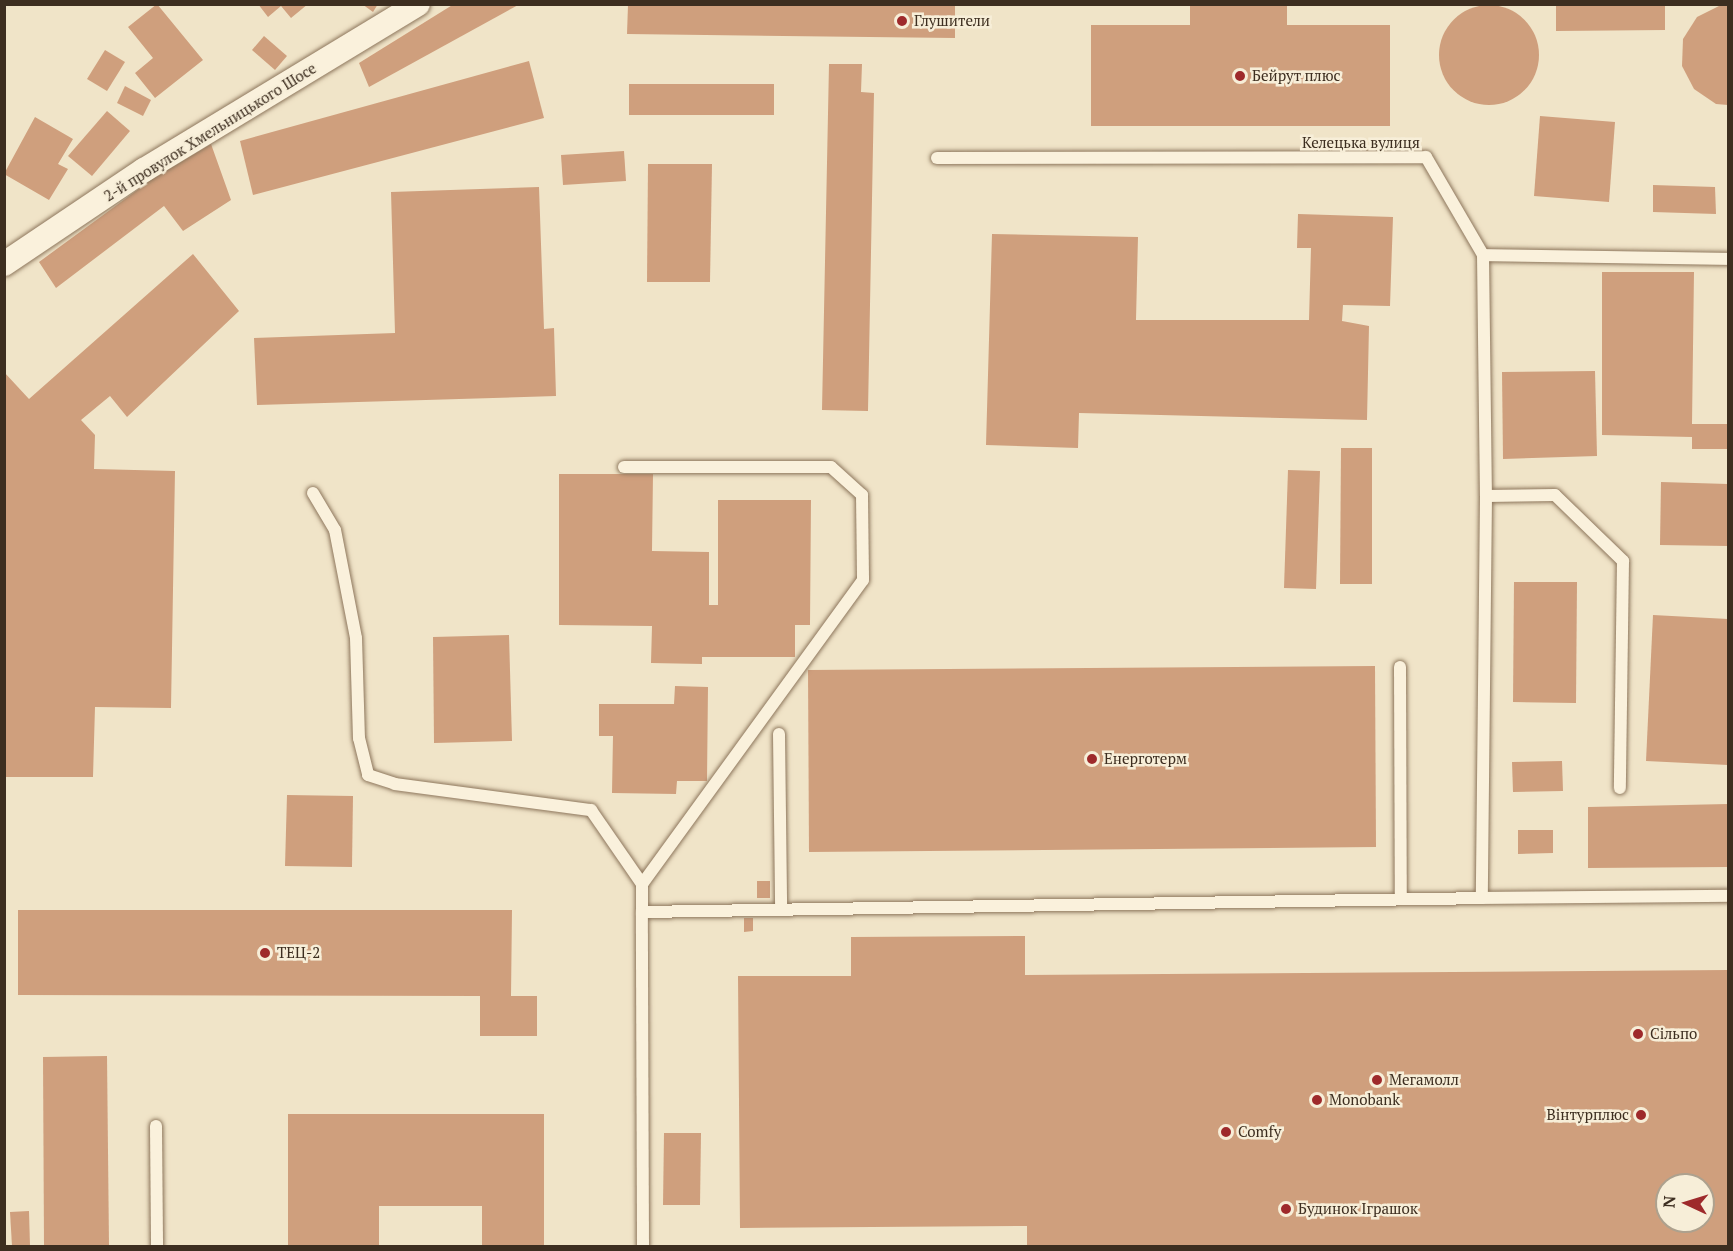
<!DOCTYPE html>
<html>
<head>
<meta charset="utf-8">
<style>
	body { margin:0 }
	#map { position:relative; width:1733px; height:1251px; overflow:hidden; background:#f0e4c8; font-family:"PT Serif",serif }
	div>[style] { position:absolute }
	.building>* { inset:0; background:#cf9f7d }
	.round { border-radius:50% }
	.roads { filter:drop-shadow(0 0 2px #8d765c) drop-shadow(0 0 2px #8d765c) }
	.service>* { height:12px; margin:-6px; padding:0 6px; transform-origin:6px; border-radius:6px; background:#faf1dc }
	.minor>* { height:24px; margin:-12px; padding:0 12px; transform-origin:12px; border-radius:12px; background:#faf1dc }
	.dots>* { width:16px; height:16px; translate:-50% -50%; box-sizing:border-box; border:3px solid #f7eed8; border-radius:50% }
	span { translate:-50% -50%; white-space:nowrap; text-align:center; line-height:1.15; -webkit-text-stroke:5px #f7eed8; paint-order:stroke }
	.poi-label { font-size:15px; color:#3d2e20 }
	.left { translate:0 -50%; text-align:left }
	.right { translate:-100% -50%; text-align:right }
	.street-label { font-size:15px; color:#3d2e20 }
	.frame { position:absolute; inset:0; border:6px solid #3d2e20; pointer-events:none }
	.north { position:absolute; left:1655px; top:1173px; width:60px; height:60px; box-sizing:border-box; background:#f7eed8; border:2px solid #ada18e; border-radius:50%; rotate:274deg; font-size:16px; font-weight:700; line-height:24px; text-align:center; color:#3d2e20 }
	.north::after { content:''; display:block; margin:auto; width:21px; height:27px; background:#9e2a2b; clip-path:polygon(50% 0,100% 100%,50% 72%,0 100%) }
</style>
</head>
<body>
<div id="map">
	<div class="building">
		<div style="clip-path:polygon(157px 4px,203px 60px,155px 98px,135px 73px,153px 58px,128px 27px)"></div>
		<div style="clip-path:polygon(258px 4px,308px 4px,291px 18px,281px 6px,268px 17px)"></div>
		<div style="clip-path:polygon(362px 4px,378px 4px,373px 12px)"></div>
		<div style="clip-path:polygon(454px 4px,520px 4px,369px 87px,359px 63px)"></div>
		<div style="clip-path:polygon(1190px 4px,1287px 4px,1287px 25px,1390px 25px,1390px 126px,1091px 126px,1091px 25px,1190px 25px)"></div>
		<div style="clip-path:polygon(1556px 4px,1665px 4px,1665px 30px,1556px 31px)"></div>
		<div class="round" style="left:1439px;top:5px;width:100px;height:100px"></div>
		<div style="clip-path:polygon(628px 5px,955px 5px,955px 38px,627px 34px)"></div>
		<div style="clip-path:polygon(1721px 5px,1728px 5px,1728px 105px,1716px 104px,1694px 89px,1682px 66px,1683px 39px,1697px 17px)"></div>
		<div style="clip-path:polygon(264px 36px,287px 56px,275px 70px,252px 50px)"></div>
		<div style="clip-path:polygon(105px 50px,125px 62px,107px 91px,87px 79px)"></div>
		<div style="clip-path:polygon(529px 61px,544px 118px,253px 195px,240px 141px)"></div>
		<div style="clip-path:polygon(829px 64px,862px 64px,861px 92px,874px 93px,868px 411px,822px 410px)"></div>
		<div style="clip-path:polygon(629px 84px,774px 84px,774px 115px,629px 115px)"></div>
		<div style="clip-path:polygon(125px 86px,151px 100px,143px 116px,117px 103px)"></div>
		<div style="clip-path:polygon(107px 111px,130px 131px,92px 176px,68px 156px)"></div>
		<div style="clip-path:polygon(1540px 116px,1615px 122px,1609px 202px,1534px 196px)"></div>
		<div style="clip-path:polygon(35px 117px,73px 139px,58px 164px,68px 169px,49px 200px,4px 174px)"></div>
		<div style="clip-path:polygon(211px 144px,231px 200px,183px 231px,164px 206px,56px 288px,39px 262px,151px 180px)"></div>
		<div style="clip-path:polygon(624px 151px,626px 181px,563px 185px,561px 155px)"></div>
		<div style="clip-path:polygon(648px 164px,712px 164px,710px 282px,647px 282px)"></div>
		<div style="clip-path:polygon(1653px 185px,1715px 187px,1716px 214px,1653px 212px)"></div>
		<div style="clip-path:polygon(539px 187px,544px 329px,554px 328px,556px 396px,257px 405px,254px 338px,395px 333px,391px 192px)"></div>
		<div style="clip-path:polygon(1298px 214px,1393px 217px,1390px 306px,1343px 305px,1342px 321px,1369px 326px,1367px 420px,1079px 413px,1078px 448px,986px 445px,992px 234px,1138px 237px,1136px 320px,1309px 320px,1311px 248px,1297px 248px)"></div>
		<div style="clip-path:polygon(193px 254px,239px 311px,127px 417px,110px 396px,81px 420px,95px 435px,94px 469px,175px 471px,171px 708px,95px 707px,93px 777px,4px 777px,4px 372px,29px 399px)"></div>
		<div style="clip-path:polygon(1602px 272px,1694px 272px,1692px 424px,1728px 424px,1728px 449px,1692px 449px,1692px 437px,1602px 435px)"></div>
		<div style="clip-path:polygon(1595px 371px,1597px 456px,1503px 459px,1502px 372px)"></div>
		<div style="clip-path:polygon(1341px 448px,1372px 448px,1372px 584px,1340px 584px)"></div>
		<div style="clip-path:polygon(1288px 470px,1320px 471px,1316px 589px,1284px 588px)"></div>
		<div style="clip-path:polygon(559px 474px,653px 474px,652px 551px,709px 552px,709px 605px,718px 605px,718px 500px,811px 500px,810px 625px,795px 625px,795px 657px,702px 657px,702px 664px,651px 663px,652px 626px,559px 625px)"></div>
		<div style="clip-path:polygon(1661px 482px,1728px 484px,1728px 546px,1660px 545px)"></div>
		<div style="clip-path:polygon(1514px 582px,1577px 582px,1576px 703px,1513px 702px)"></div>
		<div style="clip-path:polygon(1653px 615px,1728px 619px,1728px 765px,1646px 761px)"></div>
		<div style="clip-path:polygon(509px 635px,512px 741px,434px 743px,433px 637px)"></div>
		<div style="clip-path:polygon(1375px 666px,1376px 847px,809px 852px,808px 670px)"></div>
		<div style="clip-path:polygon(675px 686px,708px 687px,707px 781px,677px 781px,676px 794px,612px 793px,613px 736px,599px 736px,599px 704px,674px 704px)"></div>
		<div style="clip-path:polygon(1562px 761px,1563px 791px,1513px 792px,1512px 762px)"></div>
		<div style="clip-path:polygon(287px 795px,353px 796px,352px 867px,285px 866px)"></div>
		<div style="clip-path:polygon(1728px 804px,1728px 867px,1588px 868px,1588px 807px)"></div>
		<div style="clip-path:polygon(1518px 830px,1553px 830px,1553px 853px,1518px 854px)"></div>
		<div style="clip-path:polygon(757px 881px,770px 881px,770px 898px,757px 898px)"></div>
		<div style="clip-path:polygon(18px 910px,512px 910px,511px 996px,537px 996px,537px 1036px,480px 1036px,480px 996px,18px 995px)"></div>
		<div style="clip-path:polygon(744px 918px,753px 918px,753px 931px,744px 932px)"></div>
		<div style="clip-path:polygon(evenodd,1025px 936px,1025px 975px,1728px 970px,1728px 1246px,1027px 1246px,1027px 1226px,740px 1228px,738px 976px,851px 976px,851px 937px,1025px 936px,1667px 1185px,1703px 1185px,1703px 1221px,1667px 1221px,1667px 1185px)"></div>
		<div style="clip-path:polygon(107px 1056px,109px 1246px,44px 1246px,43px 1057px)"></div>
		<div style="clip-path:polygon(288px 1114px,544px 1114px,544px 1246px,482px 1246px,482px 1206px,379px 1206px,379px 1246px,288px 1246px)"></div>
		<div style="clip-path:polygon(664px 1133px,701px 1133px,700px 1205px,663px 1205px)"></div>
		<div style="clip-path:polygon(29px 1211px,30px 1246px,12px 1246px,10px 1212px)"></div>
	</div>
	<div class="roads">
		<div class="service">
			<div style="left:937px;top:158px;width:489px;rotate:-0.1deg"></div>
			<div style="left:1426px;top:157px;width:113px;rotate:59.8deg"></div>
			<div style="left:1483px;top:255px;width:245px;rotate:0.9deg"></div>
			<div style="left:1483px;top:255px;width:241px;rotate:89.3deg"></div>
			<div style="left:1486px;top:496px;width:402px;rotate:90.6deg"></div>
			<div style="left:1482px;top:898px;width:246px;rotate:-0.5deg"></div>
			<div style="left:624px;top:467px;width:207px"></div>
			<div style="left:831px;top:467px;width:42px;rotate:42.1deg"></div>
			<div style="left:862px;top:495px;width:85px;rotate:89.3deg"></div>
			<div style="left:863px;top:580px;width:376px;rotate:126deg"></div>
			<div style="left:642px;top:884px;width:28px;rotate:90deg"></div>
			<div style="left:313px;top:493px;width:43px;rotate:59.3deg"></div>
			<div style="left:335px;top:530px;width:110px;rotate:79deg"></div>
			<div style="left:356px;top:638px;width:100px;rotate:88.3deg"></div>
			<div style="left:359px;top:738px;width:38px;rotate:76deg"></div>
			<div style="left:368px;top:775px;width:28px;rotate:18deg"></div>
			<div style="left:395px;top:784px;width:198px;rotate:7.6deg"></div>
			<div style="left:591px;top:810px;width:90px;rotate:55.4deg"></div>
			<div style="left:1486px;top:496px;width:69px;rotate:-0.8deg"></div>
			<div style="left:1555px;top:495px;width:95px;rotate:44.1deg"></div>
			<div style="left:1623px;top:561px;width:227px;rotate:90.8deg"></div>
			<div style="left:1400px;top:667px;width:230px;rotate:89.8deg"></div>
			<div style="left:779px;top:734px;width:175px;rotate:89.3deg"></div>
			<div style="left:156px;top:1126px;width:120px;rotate:89.5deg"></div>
			<div style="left:643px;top:1246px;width:334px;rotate:-90.2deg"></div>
			<div style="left:642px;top:912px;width:840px;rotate:-0.95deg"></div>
		</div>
		<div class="minor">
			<div style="left:4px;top:264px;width:169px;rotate:-33.9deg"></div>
			<div style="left:144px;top:170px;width:320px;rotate:-31.2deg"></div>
		</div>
	</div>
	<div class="dots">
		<div style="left:902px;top:21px;background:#9e2a2b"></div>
		<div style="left:1240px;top:76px;background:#9e2a2b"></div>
		<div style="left:1092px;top:759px;background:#9e2a2b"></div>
		<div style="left:265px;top:953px;background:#9e2a2b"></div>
		<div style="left:1638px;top:1034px;background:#9e2a2b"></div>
		<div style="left:1377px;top:1080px;background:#9e2a2b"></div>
		<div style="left:1317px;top:1100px;background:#9e2a2b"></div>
		<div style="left:1641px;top:1115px;background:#9e2a2b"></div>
		<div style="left:1226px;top:1132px;background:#9e2a2b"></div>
		<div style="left:1286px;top:1209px;background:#9e2a2b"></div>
	</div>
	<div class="poi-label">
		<span class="left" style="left:914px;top:21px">Глушители</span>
		<span class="left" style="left:1252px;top:76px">Бейрут плюс</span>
		<span class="left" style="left:1104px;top:759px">Енерготерм</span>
		<span class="left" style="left:277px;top:953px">ТЕЦ-2</span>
		<span class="left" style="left:1650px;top:1034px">Сільпо</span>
		<span class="left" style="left:1389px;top:1080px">Мегамолл</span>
		<span class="left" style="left:1329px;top:1100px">Monobank</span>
		<span class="right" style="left:1629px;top:1115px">Вінтурплюс</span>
		<span class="left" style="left:1238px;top:1132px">Comfy</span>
		<span class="left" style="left:1298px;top:1209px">Будинок Іграшок</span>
	</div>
	<div class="street-label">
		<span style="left:210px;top:132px;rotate:-32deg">2-й провулок Хмельницького Шосе</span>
		<span style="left:1361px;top:143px">Келецька вулиця</span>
	</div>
	<div class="frame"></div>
	<div class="north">N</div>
</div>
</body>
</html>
